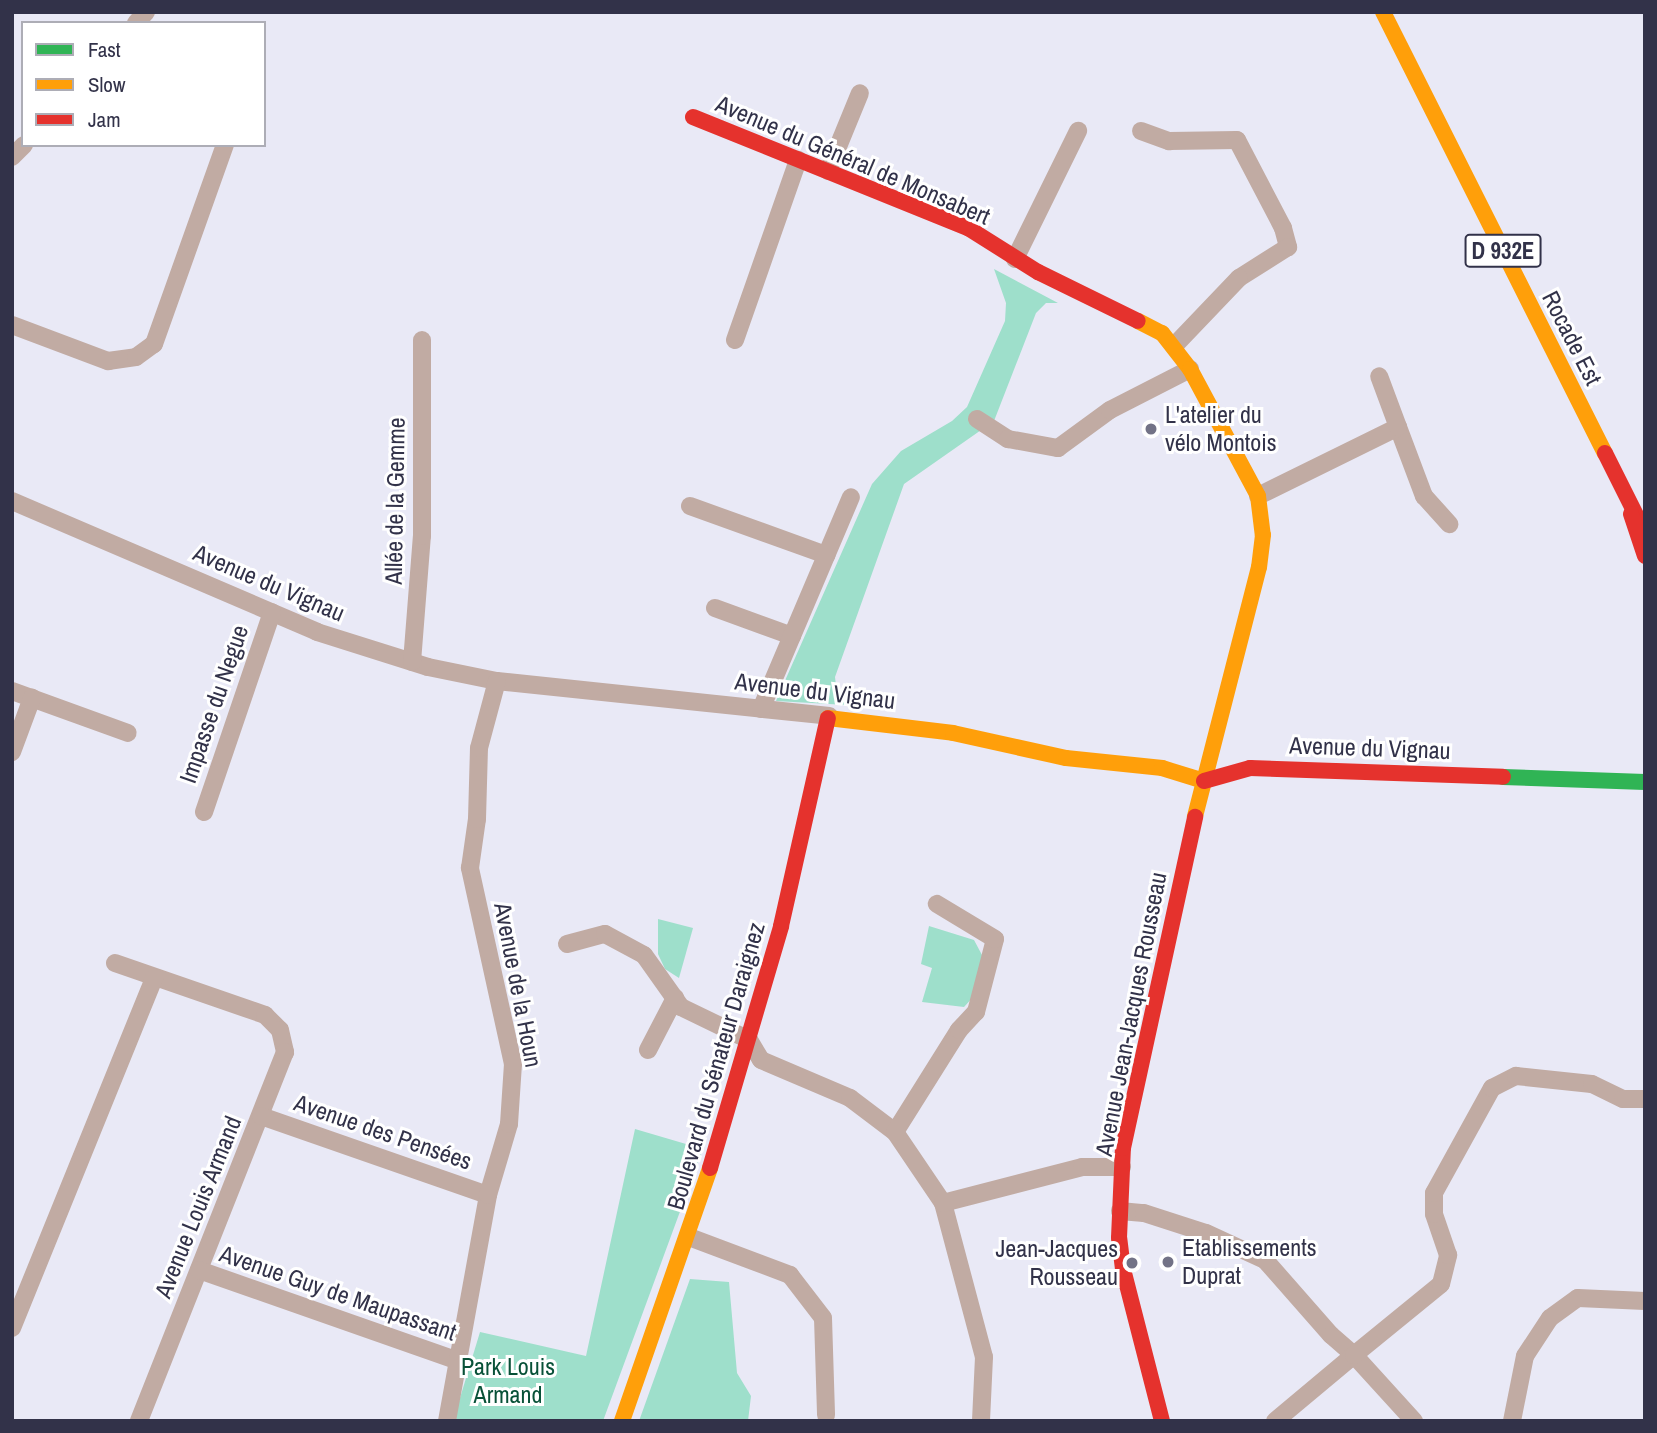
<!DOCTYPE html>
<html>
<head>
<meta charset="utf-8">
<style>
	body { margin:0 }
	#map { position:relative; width:1657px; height:1433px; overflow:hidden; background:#e9e9f6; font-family:"Archivo Narrow",sans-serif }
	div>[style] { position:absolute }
	.green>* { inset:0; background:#9edfcb }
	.street>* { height:18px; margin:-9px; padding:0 9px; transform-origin:9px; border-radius:9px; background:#c1aba3 }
	.fast>* { height:16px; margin:-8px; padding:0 8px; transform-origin:8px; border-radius:8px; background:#30b455 }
	.slow>* { height:16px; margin:-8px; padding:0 8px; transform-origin:8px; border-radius:8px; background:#ff9f0a }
	.jam>* { height:16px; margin:-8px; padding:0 8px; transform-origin:8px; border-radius:8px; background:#e5322d }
	.dots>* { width:19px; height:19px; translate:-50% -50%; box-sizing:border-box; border:4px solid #fff; border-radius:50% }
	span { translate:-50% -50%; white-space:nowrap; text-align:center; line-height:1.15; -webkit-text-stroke:6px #fff; paint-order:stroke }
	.shield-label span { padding:2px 5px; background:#fff; border:2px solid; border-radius:5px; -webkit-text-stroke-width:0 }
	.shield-label { font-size:23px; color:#323249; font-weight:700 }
	.street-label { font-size:24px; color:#323249 }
	.poi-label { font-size:24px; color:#323249 }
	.left { translate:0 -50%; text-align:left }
	.right { translate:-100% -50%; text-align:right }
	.park-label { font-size:24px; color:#085138 }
	.frame { position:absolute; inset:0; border:14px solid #323249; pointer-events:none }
	.legend { position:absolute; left:21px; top:21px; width:245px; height:126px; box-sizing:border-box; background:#fff; border:2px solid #adadb6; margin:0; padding:9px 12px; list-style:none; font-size:21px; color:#323249 }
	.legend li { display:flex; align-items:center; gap:14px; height:35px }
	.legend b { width:35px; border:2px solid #adadb6 }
</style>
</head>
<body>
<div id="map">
	<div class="green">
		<div style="clip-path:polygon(994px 269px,1058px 303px,1046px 303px,1036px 313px,994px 421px,904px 484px,835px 677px,837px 694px,847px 705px,776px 701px,872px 484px,901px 451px,952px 421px,967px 407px,1005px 321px,1006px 303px)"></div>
		<div style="clip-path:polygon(658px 919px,693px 928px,679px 978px,665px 969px,658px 954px)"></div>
		<div style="clip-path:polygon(929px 926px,974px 940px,982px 955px,975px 995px,964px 1007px,922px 1002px,932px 968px,921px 964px)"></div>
		<div style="clip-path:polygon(635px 1129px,703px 1149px,603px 1421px,453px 1421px,480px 1332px,586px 1356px)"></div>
		<div style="clip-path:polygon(690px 1279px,729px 1282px,737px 1373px,751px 1396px,748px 1421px,639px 1421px)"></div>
	</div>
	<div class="street">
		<div style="left:136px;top:23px;width:15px;rotate:-48deg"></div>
		<div style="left:1141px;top:131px;width:30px;rotate:20deg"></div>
		<div style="left:1169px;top:141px;width:68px;rotate:-0.8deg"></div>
		<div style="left:1237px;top:140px;width:99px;rotate:62.4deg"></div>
		<div style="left:1283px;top:228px;width:20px;rotate:75deg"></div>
		<div style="left:1288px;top:247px;width:58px;rotate:147.7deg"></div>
		<div style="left:1239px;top:278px;width:94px;rotate:133.7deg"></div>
		<div style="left:12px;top:157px;width:17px;rotate:-45deg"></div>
		<div style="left:828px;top:171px;width:84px;rotate:-67.7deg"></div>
		<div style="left:1015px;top:259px;width:143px;rotate:-63.8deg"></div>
		<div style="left:12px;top:325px;width:103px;rotate:20.6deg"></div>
		<div style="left:108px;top:361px;width:28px;rotate:-8deg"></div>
		<div style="left:136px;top:357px;width:22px;rotate:-36deg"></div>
		<div style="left:154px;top:344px;width:211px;rotate:-70.4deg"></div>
		<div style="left:735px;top:340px;width:191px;rotate:-70.7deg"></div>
		<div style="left:977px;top:419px;width:37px;rotate:33deg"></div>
		<div style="left:1008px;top:439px;width:51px;rotate:10.2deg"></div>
		<div style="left:1058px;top:448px;width:64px;rotate:-36.2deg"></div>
		<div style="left:1110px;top:410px;width:90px;rotate:-27.1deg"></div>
		<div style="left:1398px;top:427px;width:74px;rotate:69.4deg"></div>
		<div style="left:1424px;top:496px;width:38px;rotate:48deg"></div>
		<div style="left:1258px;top:496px;width:156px;rotate:-26.2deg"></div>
		<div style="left:1398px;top:427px;width:54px;rotate:-110.4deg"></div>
		<div style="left:12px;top:501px;width:332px;rotate:23.2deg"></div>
		<div style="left:317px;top:632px;width:116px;rotate:17.5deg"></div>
		<div style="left:428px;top:667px;width:70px;rotate:11.5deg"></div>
		<div style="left:497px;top:681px;width:334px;rotate:6deg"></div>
		<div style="left:690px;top:506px;width:145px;rotate:19.8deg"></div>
		<div style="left:715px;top:608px;width:82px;rotate:20deg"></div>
		<div style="left:412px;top:662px;width:126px;rotate:-85.5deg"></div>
		<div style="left:422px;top:536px;width:196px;rotate:-90deg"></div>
		<div style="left:12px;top:691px;width:123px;rotate:19.9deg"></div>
		<div style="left:761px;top:709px;width:230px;rotate:-67deg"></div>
		<div style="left:12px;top:752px;width:58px;rotate:-69.7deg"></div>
		<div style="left:204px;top:812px;width:211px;rotate:-71.2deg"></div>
		<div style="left:567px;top:944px;width:39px;rotate:-15deg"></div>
		<div style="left:605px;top:934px;width:44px;rotate:28.3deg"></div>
		<div style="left:644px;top:955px;width:64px;rotate:54.6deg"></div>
		<div style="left:681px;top:1007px;width:76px;rotate:25.9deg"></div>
		<div style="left:749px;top:1040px;width:23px;rotate:59deg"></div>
		<div style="left:761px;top:1060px;width:97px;rotate:23.1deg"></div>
		<div style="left:850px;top:1098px;width:56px;rotate:37.1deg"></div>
		<div style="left:895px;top:1132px;width:86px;rotate:55.9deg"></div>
		<div style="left:943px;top:1203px;width:159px;rotate:75.1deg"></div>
		<div style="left:984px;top:1357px;width:64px;rotate:92.7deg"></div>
		<div style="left:115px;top:963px;width:159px;rotate:19.1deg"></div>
		<div style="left:265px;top:1015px;width:21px;rotate:45deg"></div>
		<div style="left:280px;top:1030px;width:23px;rotate:77deg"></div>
		<div style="left:285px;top:1052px;width:397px;rotate:111.6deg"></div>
		<div style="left:648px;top:1050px;width:59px;rotate:-62.6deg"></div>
		<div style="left:261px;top:1116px;width:240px;rotate:19.2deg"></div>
		<div style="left:895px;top:1132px;width:120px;rotate:-57.9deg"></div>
		<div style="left:959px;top:1030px;width:25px;rotate:-47deg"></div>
		<div style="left:976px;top:1012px;width:75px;rotate:-75.4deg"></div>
		<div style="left:995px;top:939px;width:68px;rotate:-148.9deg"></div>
		<div style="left:943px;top:1203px;width:144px;rotate:-14.5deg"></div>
		<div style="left:1082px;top:1167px;width:40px"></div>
		<div style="left:1120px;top:1211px;width:24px;rotate:5deg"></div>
		<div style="left:1144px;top:1213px;width:65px;rotate:17.9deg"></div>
		<div style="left:1206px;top:1233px;width:65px;rotate:24.6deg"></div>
		<div style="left:1265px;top:1260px;width:100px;rotate:48.7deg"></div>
		<div style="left:1331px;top:1335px;width:30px;rotate:41deg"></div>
		<div style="left:1354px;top:1355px;width:103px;rotate:140.1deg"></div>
		<div style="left:689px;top:1237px;width:108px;rotate:20.6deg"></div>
		<div style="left:790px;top:1275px;width:54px;rotate:52.5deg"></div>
		<div style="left:823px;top:1318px;width:97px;rotate:88.2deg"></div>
		<div style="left:199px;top:1270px;width:278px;rotate:19.3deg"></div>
		<div style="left:12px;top:1328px;width:378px;rotate:-67.9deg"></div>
		<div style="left:447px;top:1421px;width:230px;rotate:-79.7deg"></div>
		<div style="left:488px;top:1195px;width:74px;rotate:-73.5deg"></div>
		<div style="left:509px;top:1124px;width:60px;rotate:-86.2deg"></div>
		<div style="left:513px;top:1064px;width:201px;rotate:-102.4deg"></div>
		<div style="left:470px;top:868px;width:49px;rotate:-81.9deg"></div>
		<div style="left:477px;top:819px;width:71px;rotate:-88.4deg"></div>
		<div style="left:479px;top:748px;width:69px;rotate:-75deg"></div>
		<div style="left:1414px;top:1421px;width:89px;rotate:-132.3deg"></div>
		<div style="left:1354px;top:1355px;width:112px;rotate:-39.2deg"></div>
		<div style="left:1441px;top:1284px;width:30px;rotate:-76deg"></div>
		<div style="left:1448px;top:1255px;width:43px;rotate:-108.9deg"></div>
		<div style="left:1434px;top:1214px;width:21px;rotate:-90deg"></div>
		<div style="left:1434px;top:1193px;width:120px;rotate:-61.1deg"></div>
		<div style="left:1492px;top:1088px;width:27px;rotate:-27deg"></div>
		<div style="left:1516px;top:1076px;width:76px;rotate:6deg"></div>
		<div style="left:1592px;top:1084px;width:34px;rotate:26deg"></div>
		<div style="left:1623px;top:1099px;width:22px"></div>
		<div style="left:1512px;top:1421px;width:66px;rotate:-78.7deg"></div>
		<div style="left:1525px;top:1356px;width:45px;rotate:-56.7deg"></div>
		<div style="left:1550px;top:1318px;width:34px;rotate:-36deg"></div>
		<div style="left:1578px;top:1298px;width:67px;rotate:2.6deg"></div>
	</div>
	<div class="fast">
		<div style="left:1503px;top:777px;width:142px;rotate:2deg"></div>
	</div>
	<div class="slow">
		<div style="left:1383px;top:12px;width:494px;rotate:63.3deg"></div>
		<div style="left:1138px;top:321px;width:27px;rotate:27deg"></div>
		<div style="left:1162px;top:333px;width:46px;rotate:52.1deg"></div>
		<div style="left:1190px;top:369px;width:144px;rotate:61.8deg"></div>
		<div style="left:1258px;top:496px;width:39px;rotate:83deg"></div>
		<div style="left:1263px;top:535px;width:32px;rotate:97deg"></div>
		<div style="left:1259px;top:567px;width:258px;rotate:104.4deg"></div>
		<div style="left:828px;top:718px;width:126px;rotate:6.8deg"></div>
		<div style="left:953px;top:733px;width:116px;rotate:12.5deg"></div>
		<div style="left:1066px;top:758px;width:97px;rotate:5.9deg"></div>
		<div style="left:1162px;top:768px;width:44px;rotate:17.2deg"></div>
		<div style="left:622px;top:1421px;width:268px;rotate:-70.8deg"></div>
	</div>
	<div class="jam">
		<div style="left:693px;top:117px;width:297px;rotate:22deg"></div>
		<div style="left:968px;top:228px;width:83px;rotate:32.2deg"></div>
		<div style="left:1038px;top:272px;width:111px;rotate:26.1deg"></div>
		<div style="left:1605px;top:453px;width:89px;rotate:63.4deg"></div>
		<div style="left:1631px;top:514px;width:44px;rotate:71.6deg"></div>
		<div style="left:1204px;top:781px;width:48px;rotate:-15.8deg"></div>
		<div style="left:1250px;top:768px;width:253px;rotate:2deg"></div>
		<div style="left:710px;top:1168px;width:252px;rotate:-73.6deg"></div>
		<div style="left:781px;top:926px;width:213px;rotate:-77.3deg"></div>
		<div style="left:1162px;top:1421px;width:157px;rotate:-104.4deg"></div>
		<div style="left:1123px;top:1269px;width:31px;rotate:-97deg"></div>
		<div style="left:1119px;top:1238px;width:90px;rotate:-87.5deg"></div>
		<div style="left:1123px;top:1148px;width:339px;rotate:-77.7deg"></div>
	</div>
	<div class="dots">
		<div style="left:1151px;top:429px;background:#727286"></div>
		<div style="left:1168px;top:1262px;background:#727286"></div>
		<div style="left:1132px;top:1263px;background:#727286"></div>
	</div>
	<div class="shield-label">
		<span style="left:1503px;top:251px">D 932E</span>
	</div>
	<div class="street-label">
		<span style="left:853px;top:160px;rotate:23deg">Avenue du Général de Monsabert</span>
		<span style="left:1572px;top:338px;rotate:63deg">Rocade Est</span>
		<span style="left:395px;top:501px;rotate:-89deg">Allée de la Gemme</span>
		<span style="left:269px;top:583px;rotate:23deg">Avenue du Vignau</span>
		<span style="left:815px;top:691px;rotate:7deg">Avenue du Vignau</span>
		<span style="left:214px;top:704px;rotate:-71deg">Impasse du Negue</span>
		<span style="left:1370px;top:748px;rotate:2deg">Avenue du Vignau</span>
		<span style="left:518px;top:985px;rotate:79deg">Avenue de la Houn</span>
		<span style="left:1131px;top:1014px;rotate:-79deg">Avenue Jean-Jacques Rousseau</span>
		<span style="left:716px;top:1066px;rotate:-74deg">Boulevard du Sénateur Daraignez</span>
		<span style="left:383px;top:1132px;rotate:19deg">Avenue des Pensées</span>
		<span style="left:198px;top:1207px;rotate:-68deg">Avenue Louis Armand</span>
		<span style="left:338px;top:1293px;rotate:19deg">Avenue Guy de Maupassant</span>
	</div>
	<div class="poi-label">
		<span class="left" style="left:1165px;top:429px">L'atelier du<br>vélo Montois</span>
		<span class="left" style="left:1182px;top:1262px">Etablissements<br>Duprat</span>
		<span class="right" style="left:1118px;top:1263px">Jean-Jacques<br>Rousseau</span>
	</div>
	<div class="park-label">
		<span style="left:508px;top:1381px">Park Louis<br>Armand</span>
	</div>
	<div class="frame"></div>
	<ul class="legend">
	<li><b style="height:9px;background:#30b455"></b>Fast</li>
	<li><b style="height:9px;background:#ff9f0a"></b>Slow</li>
	<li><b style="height:9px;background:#e5322d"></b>Jam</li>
	</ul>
</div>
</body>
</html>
